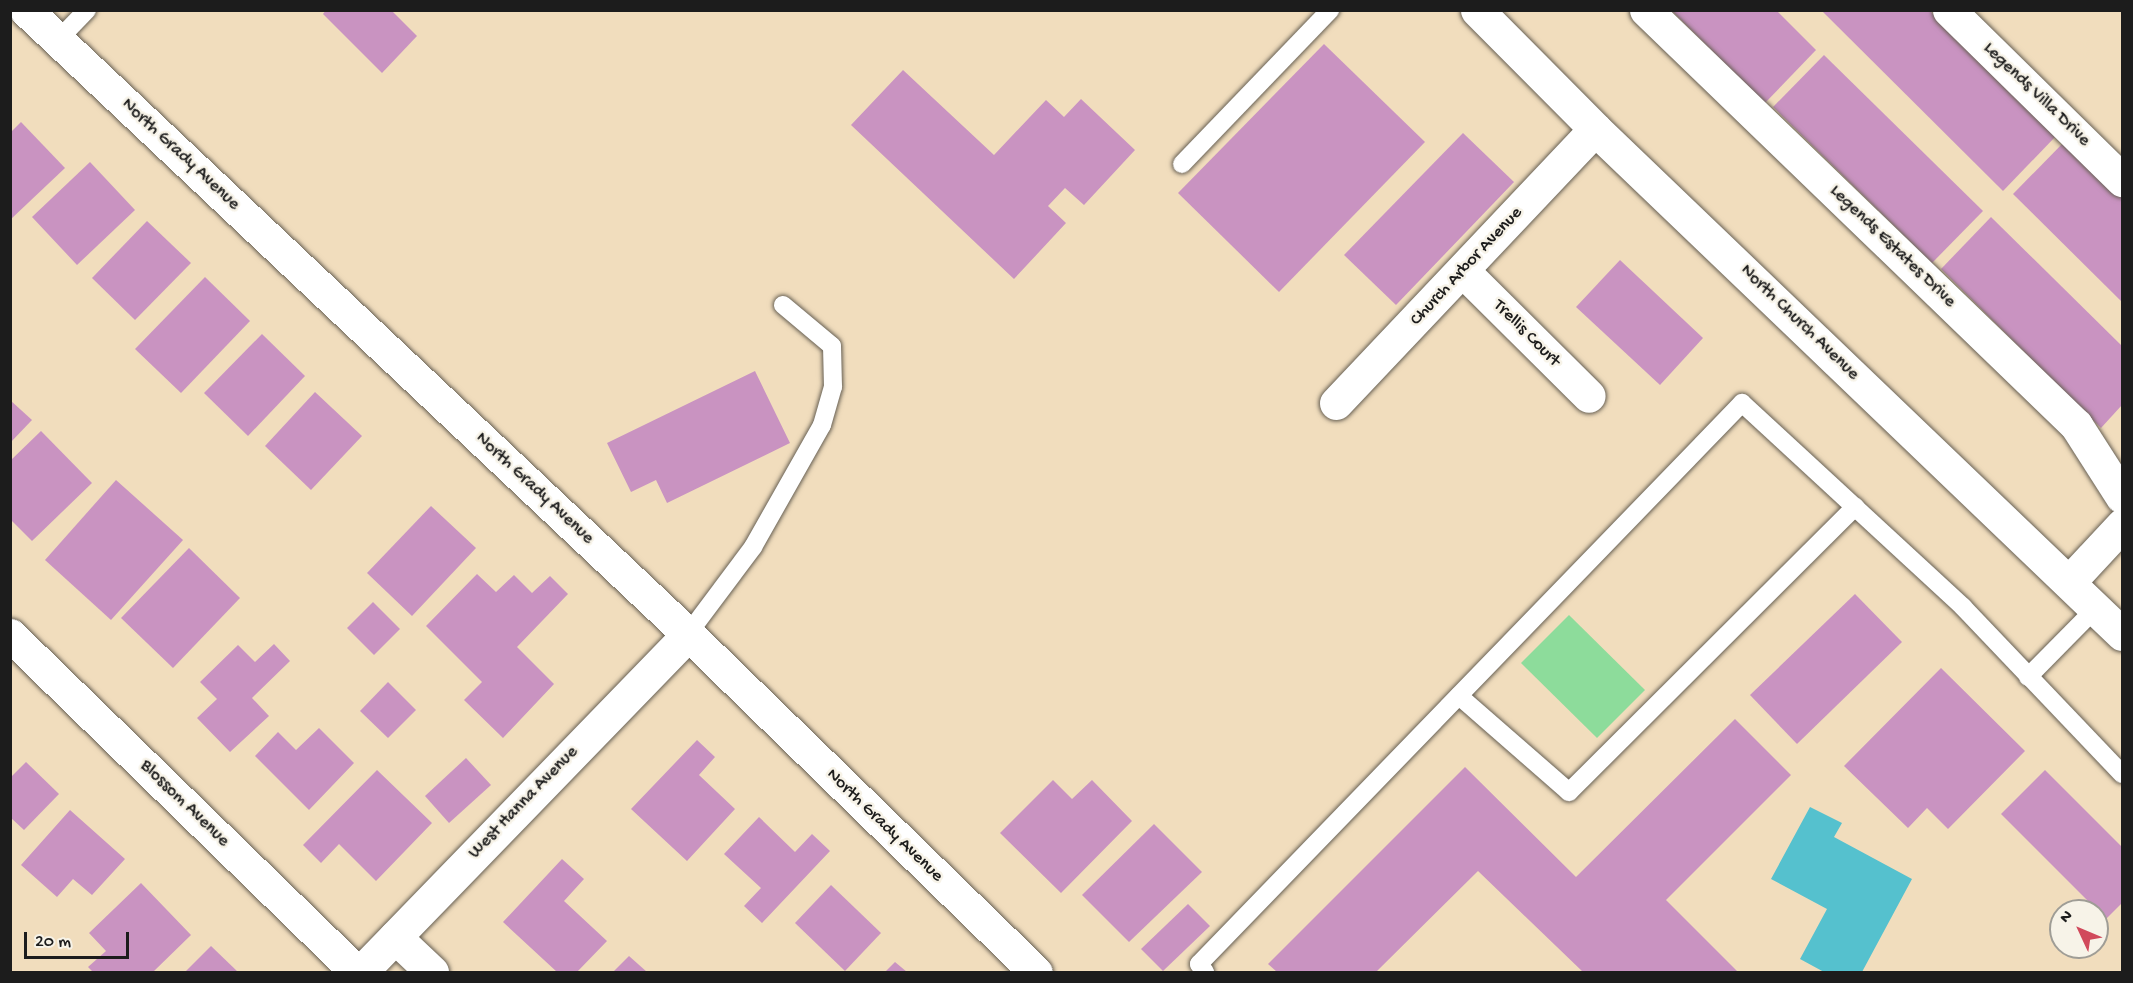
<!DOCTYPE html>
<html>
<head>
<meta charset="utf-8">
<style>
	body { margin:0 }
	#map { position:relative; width:2133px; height:983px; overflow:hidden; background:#f1ddbd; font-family:"Gochi Hand",sans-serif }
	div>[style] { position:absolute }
	.green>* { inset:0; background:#8ddc9b }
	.water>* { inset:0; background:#55c1ce }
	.building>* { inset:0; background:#c993c1 }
	.roads { filter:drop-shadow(0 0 2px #676054) drop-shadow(0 0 2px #676054) }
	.service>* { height:18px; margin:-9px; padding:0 9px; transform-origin:9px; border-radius:9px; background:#fff }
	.minor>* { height:33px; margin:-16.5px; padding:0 16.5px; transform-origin:16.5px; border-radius:16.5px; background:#fff }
	.tertiary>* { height:33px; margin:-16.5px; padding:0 16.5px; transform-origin:16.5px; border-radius:16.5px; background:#fff }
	span { translate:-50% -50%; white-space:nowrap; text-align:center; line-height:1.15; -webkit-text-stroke:5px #f7f3e8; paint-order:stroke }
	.street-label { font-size:18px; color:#1c1c1c }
	.frame { position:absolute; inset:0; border:12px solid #1c1c1c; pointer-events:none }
	.north { position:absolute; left:2049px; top:899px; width:60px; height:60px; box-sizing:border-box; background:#f7f3e8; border:2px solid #9f9d96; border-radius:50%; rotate:314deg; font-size:16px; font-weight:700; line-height:24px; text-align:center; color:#1c1c1c }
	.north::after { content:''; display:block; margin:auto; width:21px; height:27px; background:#d1495b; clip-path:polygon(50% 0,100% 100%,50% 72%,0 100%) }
	.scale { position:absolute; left:24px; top:932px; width:105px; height:27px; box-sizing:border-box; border:3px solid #1c1c1c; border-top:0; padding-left:8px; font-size:18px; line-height:21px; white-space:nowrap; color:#1c1c1c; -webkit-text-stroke:4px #f7f3e8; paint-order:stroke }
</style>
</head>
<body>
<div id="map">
	<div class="green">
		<div style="clip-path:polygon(1569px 615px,1645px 690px,1597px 738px,1521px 663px)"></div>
	</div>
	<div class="water">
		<div style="clip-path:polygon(1810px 807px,1842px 823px,1834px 837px,1912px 879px,1862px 972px,1824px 972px,1800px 959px,1827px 909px,1771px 879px)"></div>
	</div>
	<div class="building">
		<div style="clip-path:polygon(326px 10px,391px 10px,417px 36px,382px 73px,323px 14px)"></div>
		<div style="clip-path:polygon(1671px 10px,1776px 10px,1816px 50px,1765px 103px)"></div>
		<div style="clip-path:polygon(1821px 10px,1929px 10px,2056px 136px,2003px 191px)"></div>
		<div style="clip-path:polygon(1324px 44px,1425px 142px,1279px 292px,1178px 193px)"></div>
		<div style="clip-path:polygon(1824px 55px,1983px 211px,1932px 263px,1773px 107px)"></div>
		<div style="clip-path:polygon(903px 70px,994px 155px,1046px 100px,1064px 117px,1081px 99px,1135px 150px,1084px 205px,1065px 188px,1048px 206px,1066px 223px,1014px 279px,851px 125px)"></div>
		<div style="clip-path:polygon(21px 122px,65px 168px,10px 220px,10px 133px)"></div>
		<div style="clip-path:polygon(1463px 133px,1514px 182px,1396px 305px,1344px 255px)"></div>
		<div style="clip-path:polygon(2065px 141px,2122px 198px,2122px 302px,2013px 194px)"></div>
		<div style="clip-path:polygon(90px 162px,135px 210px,77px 265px,32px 217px)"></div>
		<div style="clip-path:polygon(1991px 217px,2122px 346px,2122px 405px,2101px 428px,1941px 269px)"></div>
		<div style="clip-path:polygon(147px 221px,191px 263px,135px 320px,92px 278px)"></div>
		<div style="clip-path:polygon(1620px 260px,1703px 338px,1660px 385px,1576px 307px)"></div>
		<div style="clip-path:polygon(205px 277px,250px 321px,181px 393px,135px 349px)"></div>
		<div style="clip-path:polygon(262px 334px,305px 376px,248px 436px,204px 393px)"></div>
		<div style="clip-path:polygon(755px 371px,790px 443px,667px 503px,656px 480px,631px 492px,607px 443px)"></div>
		<div style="clip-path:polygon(315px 392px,362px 436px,311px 490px,265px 446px)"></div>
		<div style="clip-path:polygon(10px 400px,32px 420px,10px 443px)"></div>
		<div style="clip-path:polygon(41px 431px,92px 483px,32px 541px,10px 519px,10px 461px)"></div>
		<div style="clip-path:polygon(116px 480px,183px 540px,111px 620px,45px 560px)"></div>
		<div style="clip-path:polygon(431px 506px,476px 548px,412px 616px,367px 573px)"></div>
		<div style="clip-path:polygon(189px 548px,240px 598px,173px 668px,121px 618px)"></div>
		<div style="clip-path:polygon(477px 574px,496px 592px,514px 575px,532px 593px,550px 576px,568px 594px,517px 647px,554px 684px,503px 738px,464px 700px,482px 682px,426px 626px)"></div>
		<div style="clip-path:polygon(1855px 594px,1902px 642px,1797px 744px,1750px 695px)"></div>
		<div style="clip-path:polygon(373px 602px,400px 629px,374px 655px,347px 628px)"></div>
		<div style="clip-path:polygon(274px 644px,290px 661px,252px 698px,269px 716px,230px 752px,197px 718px,217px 699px,200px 682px,238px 645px,255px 662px)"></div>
		<div style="clip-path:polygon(1941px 668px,2025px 751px,1948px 829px,1927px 808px,1908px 828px,1844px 766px)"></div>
		<div style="clip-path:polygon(388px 682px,416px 710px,388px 738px,360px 711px)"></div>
		<div style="clip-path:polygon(1735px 719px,1791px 775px,1666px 900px,1738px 972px,1583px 972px,1478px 871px,1376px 972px,1277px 972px,1268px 964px,1465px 767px,1576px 877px)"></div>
		<div style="clip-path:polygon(319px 728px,354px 763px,309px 810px,255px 756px,278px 732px,296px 750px)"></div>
		<div style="clip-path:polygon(697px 740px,715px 757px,699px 775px,735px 809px,687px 861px,631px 809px)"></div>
		<div style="clip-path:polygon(466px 758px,491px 785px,449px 823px,425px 796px)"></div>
		<div style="clip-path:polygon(26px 762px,59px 794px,24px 830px,10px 817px,10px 778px)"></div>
		<div style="clip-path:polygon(377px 770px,432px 823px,376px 881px,339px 844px,321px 863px,303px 845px)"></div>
		<div style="clip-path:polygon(2045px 770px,2122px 847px,2122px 903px,2106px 919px,2001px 814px)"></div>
		<div style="clip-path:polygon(1053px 780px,1072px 799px,1092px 780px,1132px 821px,1061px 893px,1000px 833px)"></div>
		<div style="clip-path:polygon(70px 810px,125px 859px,92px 895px,73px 879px,57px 897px,21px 865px)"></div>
		<div style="clip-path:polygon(759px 817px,795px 852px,812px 834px,830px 851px,762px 923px,744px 906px,761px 888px,724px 854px)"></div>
		<div style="clip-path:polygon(1154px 824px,1202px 872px,1129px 942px,1082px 895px)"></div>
		<div style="clip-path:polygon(562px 859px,584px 879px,564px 901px,607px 941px,577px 972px,557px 972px,503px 922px)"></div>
		<div style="clip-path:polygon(141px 883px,191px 935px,153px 972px,93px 972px,88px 967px,106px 951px,89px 933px)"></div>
		<div style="clip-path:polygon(831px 885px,881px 933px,845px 971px,795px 923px)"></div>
		<div style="clip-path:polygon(1188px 904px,1210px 926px,1163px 971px,1141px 949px)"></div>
		<div style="clip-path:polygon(211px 946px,238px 972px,185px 972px)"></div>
		<div style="clip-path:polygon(629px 956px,647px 972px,613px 972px)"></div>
		<div style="clip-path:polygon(895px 962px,907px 972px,885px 972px)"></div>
	</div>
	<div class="roads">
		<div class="service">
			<div style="left:58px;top:40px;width:42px;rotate:-46deg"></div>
			<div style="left:1182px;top:164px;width:214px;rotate:-46.1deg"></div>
			<div style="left:688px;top:634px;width:109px;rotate:-53.2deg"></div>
			<div style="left:753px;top:547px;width:140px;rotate:-60.5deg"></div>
			<div style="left:822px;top:425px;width:40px;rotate:-74deg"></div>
			<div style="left:833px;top:387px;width:41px;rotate:-91.4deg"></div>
			<div style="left:832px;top:346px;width:64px;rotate:-140.1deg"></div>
			<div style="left:2028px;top:677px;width:97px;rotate:-45.4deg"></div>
			<div style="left:1459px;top:696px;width:146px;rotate:41.1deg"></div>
			<div style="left:1569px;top:792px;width:404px;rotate:-44.9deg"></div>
			<div style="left:1205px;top:972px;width:10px;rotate:-127deg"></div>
			<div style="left:1199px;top:964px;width:781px;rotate:-45.93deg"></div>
			<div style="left:1742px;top:403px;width:301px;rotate:42.7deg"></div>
			<div style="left:1963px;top:607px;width:231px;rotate:46.4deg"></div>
		</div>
		<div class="minor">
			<div style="left:26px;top:10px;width:910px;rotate:43.31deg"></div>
			<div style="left:688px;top:634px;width:485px;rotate:44.2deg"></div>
			<div style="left:1646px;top:10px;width:598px;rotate:43.98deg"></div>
			<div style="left:2076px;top:425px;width:85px;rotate:57.4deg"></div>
			<div style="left:1949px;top:10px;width:243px;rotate:44.5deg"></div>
			<div style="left:1463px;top:271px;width:177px;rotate:44.8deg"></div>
			<div style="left:1336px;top:403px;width:377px;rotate:-46.6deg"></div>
			<div style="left:10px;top:635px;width:484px;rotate:44.2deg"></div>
			<div style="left:395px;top:937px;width:51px;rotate:43.4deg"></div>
			<div style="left:361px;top:972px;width:470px;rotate:-45.9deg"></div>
		</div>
		<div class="tertiary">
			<div style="left:1477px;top:10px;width:168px;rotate:45.2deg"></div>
			<div style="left:1595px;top:129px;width:730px;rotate:43.78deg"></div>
			<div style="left:2069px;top:582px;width:78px;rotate:-47.1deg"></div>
		</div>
	</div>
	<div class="street-label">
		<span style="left:2036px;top:95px;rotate:44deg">Legends Villa Drive</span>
		<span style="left:180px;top:155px;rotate:43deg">North Grady Avenue</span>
		<span style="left:1892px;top:247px;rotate:44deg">Legends Estates Drive</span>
		<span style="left:1467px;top:267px;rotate:-47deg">Church Arbor Avenue</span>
		<span style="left:1799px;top:323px;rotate:44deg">North Church Avenue</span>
		<span style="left:1526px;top:334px;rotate:45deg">Trellis Court</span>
		<span style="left:534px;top:489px;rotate:43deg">North Grady Avenue</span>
		<span style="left:524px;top:803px;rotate:-46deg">West Hanna Avenue</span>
		<span style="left:184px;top:804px;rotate:44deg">Blossom Avenue</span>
		<span style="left:884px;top:826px;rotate:44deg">North Grady Avenue</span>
	</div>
	<div class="frame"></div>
	<div class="north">N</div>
	<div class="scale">20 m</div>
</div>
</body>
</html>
